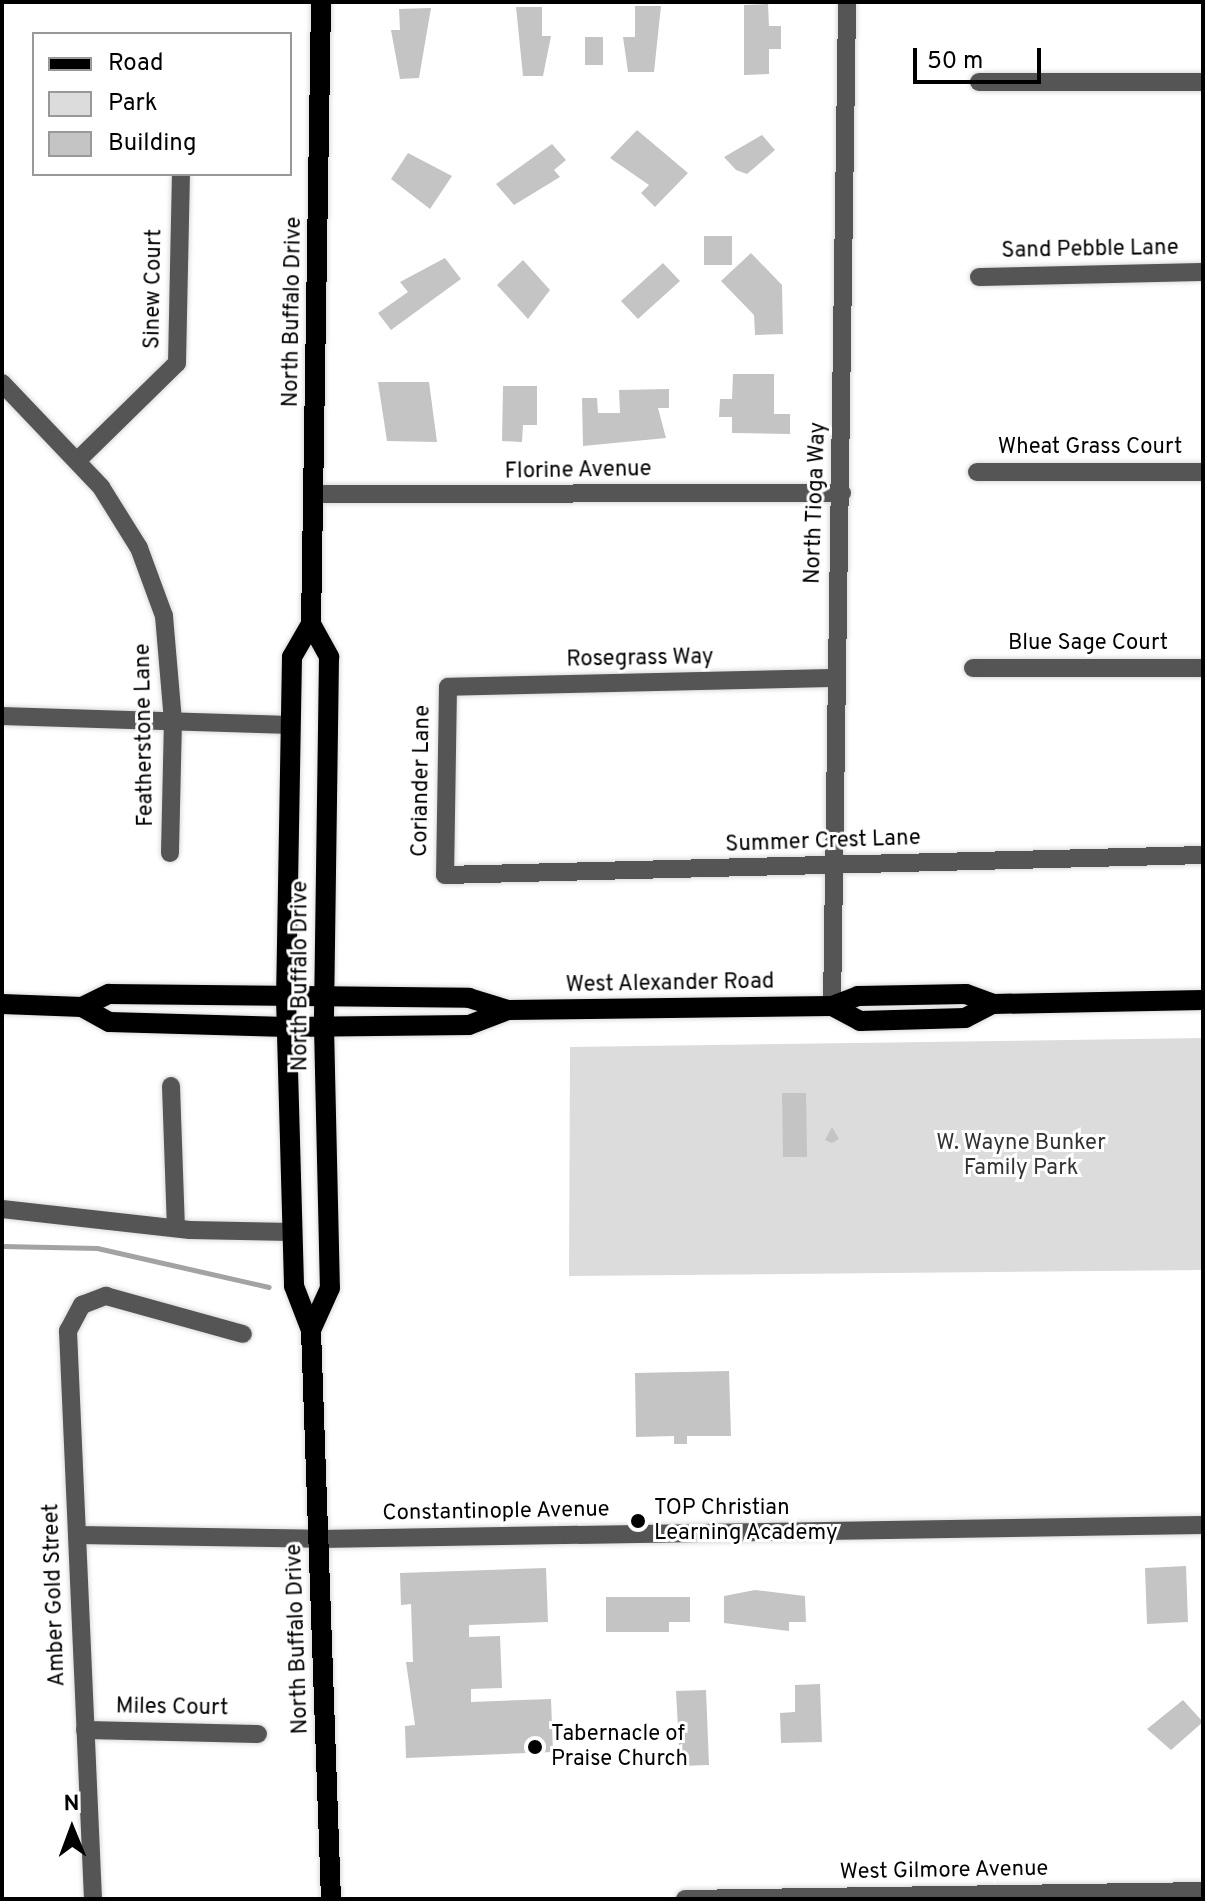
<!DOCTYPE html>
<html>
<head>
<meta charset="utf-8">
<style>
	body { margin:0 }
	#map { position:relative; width:1205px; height:1901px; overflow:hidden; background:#fff; font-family:Overpass,sans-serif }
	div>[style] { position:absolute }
	.green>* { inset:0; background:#dcdcdc }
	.stream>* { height:5px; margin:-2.5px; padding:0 2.5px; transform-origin:2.5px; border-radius:2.5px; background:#a3a3a3 }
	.building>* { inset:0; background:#c4c4c4 }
	.roads { filter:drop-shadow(0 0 2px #dbdbdb) drop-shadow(0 0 2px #dbdbdb) }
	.minor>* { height:18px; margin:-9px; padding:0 9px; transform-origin:9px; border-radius:9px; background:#555 }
	.major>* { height:20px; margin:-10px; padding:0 10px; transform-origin:10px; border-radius:10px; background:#000 }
	.dots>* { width:22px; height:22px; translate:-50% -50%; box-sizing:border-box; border:4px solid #fff; border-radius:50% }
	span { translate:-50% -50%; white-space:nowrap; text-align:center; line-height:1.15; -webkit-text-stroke:6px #fff; paint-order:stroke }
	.street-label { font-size:22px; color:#000 }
	.park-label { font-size:22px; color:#333 }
	.poi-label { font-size:22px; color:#000 }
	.left { translate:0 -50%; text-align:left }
	.frame { position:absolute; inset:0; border:4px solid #000; pointer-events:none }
	.legend { position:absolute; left:32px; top:32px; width:260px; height:144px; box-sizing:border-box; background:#fff; border:2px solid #999; margin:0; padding:10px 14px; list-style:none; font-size:24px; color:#000 }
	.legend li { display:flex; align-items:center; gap:16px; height:40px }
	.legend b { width:40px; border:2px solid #999 }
	.north { position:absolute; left:32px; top:1789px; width:80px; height:80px; -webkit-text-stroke:6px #fff; paint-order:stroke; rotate:359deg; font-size:22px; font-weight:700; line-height:32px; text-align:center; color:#000 }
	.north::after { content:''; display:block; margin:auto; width:28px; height:36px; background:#000; clip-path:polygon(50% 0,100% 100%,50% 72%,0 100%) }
	.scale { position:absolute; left:913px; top:48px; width:128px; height:36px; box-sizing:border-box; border:4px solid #000; border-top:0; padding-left:10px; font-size:24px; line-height:28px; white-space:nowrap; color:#000; -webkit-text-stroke:6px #fff; paint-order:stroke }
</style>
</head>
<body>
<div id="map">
	<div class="green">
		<div style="clip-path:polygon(1203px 1038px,1203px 1270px,569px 1276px,570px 1047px)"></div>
	</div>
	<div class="stream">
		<div style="left:2px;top:1246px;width:95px;rotate:1.2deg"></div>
		<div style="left:97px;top:1248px;width:176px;rotate:12.8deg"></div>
	</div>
	<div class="building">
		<div style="clip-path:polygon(768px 4px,769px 26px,781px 26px,781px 49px,769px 49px,769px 74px,744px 75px,744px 5px)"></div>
		<div style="clip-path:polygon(635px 6px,661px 6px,654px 72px,628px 72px,623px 37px,635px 37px)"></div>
		<div style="clip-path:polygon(516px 7px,542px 7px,542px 36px,551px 36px,543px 76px,523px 76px)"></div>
		<div style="clip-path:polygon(431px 8px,419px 78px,400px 79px,391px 30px,400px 30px,399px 9px)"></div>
		<div style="clip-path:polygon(585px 37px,603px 37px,603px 65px,585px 65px)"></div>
		<div style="clip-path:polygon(637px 130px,688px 173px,655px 207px,641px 193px,649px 185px,610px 158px)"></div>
		<div style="clip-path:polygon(762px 135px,775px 150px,747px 174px,736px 170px,724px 157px)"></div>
		<div style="clip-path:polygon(552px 144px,566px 160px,554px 170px,560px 177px,514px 205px,496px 184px)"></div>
		<div style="clip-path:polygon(408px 153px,452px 176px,430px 209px,391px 179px)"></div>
		<div style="clip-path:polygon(704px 236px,732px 236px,732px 265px,704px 265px)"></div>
		<div style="clip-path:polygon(751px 253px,782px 285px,783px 334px,755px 335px,754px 315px,721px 281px)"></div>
		<div style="clip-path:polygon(445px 258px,461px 279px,391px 330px,378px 313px,408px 292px,400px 282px)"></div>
		<div style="clip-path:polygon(523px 260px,550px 290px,528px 319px,497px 285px)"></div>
		<div style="clip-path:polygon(663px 263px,680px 281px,638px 319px,621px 301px)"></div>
		<div style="clip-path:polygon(733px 374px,774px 374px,774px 414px,790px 414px,790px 434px,732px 433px,732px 417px,719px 417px,720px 399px,732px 399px)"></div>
		<div style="clip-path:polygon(378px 382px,429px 382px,437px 442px,387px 441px)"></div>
		<div style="clip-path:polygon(503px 386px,537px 386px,537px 425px,523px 425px,522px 442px,502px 441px)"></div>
		<div style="clip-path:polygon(669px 389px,669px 408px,658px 408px,666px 438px,583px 446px,582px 398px,597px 398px,598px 413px,620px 413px,619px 390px)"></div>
		<div style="clip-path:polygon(782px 1093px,806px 1093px,807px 1157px,783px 1157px)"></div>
		<div style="clip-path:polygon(832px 1127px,839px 1139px,832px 1143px,825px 1140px)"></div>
		<div style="clip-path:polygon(729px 1371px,731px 1436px,687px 1436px,687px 1444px,674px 1444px,674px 1436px,636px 1437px,635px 1373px)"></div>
		<div style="clip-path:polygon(1186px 1566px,1188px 1622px,1147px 1624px,1145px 1568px)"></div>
		<div style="clip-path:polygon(546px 1568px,548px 1622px,469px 1625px,469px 1637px,500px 1636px,502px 1688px,471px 1689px,471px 1702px,551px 1699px,553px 1752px,406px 1758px,405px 1726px,415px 1725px,406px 1662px,413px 1662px,411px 1604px,401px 1605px,400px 1573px)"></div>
		<div style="clip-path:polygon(755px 1590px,805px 1596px,806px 1622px,789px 1622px,789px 1631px,724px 1623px,724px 1596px)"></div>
		<div style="clip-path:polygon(606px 1597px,690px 1597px,690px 1622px,669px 1622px,669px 1632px,606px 1632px)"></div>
		<div style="clip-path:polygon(820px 1684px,822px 1742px,781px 1743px,780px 1713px,795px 1712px,795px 1685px)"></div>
		<div style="clip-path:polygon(706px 1690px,709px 1765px,680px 1766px,676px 1691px)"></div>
		<div style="clip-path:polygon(1183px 1700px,1203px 1722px,1171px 1750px,1147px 1729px)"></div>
	</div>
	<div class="roads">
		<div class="minor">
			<div style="left:979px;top:82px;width:224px"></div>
			<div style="left:979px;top:277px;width:224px;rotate:-1.3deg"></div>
			<div style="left:2px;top:383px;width:144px;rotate:46.4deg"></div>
			<div style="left:101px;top:487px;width:72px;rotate:58.1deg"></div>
			<div style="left:139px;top:548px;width:72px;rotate:69.8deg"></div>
			<div style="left:164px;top:616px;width:104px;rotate:85.1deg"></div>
			<div style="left:173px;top:720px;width:133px;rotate:91.3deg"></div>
			<div style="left:79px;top:459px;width:137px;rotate:-44.4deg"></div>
			<div style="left:177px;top:363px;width:189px;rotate:-88.8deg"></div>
			<div style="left:977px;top:472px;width:226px"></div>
			<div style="left:314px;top:494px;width:528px;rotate:-0.11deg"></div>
			<div style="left:973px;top:668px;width:230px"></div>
			<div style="left:833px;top:678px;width:385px;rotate:178.7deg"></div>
			<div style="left:448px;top:687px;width:188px;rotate:90.9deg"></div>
			<div style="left:445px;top:875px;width:758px;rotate:-1.51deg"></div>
			<div style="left:2px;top:716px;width:288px;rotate:1.8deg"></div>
			<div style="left:832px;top:1006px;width:1004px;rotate:-89.14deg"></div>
			<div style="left:171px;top:1086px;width:142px;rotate:88deg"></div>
			<div style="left:2px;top:1209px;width:189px;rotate:6.4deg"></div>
			<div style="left:190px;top:1230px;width:102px;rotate:1.1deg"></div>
			<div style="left:77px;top:1535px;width:242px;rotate:0.9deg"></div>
			<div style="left:319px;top:1539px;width:884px;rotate:-0.91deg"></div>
			<div style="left:85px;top:1730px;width:173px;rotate:1.3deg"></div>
			<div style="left:93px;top:1899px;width:569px;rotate:-92.52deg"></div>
			<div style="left:68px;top:1331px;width:30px;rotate:-62deg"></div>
			<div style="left:82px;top:1305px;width:26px;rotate:-21deg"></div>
			<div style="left:106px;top:1296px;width:142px;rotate:15.5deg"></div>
			<div style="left:685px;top:1899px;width:518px;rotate:-0.88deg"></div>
		</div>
		<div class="major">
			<div style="left:321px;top:2px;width:622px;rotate:90.92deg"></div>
			<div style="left:311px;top:624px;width:38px;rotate:120deg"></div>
			<div style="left:292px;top:657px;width:341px;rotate:91deg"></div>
			<div style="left:286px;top:998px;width:288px;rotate:88.4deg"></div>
			<div style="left:294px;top:1286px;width:47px;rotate:68.9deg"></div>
			<div style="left:311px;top:1330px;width:569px;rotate:87.99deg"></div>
			<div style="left:311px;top:624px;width:38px;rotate:61deg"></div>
			<div style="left:329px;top:657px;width:370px;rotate:90.8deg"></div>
			<div style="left:324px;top:1027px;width:261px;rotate:88.7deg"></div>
			<div style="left:330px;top:1288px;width:46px;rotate:114.3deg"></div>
			<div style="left:2px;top:1004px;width:80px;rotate:2.1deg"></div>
			<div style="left:82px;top:1007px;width:30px;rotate:-26deg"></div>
			<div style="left:109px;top:994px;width:360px;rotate:0.6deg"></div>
			<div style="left:469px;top:998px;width:41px;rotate:17.1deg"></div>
			<div style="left:508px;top:1010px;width:324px;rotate:-0.7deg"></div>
			<div style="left:832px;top:1006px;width:28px;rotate:-21deg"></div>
			<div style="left:858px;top:996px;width:108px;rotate:-1.1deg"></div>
			<div style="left:966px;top:994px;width:29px;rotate:20deg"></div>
			<div style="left:993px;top:1004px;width:210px;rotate:-1.1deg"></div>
			<div style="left:832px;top:1006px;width:32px;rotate:28deg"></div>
			<div style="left:860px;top:1021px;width:105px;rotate:-1.6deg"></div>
			<div style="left:965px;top:1018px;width:31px;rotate:-27deg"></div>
			<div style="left:82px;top:1007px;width:31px;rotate:29deg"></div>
			<div style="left:109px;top:1022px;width:178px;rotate:1.6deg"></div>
			<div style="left:287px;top:1027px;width:182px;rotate:-0.6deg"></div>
			<div style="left:469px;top:1025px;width:42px;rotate:-21deg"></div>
		</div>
	</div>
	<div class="dots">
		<div style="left:638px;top:1521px;background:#000"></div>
		<div style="left:535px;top:1747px;background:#000"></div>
	</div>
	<div class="street-label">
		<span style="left:1090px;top:250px;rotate:-1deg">Sand Pebble Lane</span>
		<span style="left:154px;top:289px;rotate:-89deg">Sinew Court</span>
		<span style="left:293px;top:312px;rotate:-89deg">North Buffalo Drive</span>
		<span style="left:1090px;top:448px">Wheat Grass Court</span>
		<span style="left:578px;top:471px;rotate:-1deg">Florine Avenue</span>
		<span style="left:816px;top:503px;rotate:-88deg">North Tioga Way</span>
		<span style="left:1088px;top:644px">Blue Sage Court</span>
		<span style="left:640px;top:659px;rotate:-1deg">Rosegrass Way</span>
		<span style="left:145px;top:735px;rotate:-91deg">Featherstone Lane</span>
		<span style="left:422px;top:781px;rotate:-89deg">Coriander Lane</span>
		<span style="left:823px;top:842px;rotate:-2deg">Summer Crest Lane</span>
		<span style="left:301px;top:976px;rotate:-90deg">North Buffalo Drive</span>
		<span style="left:670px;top:984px;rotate:-1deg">West Alexander Road</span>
		<span style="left:496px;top:1512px;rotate:-1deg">Constantinople Avenue</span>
		<span style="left:55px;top:1595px;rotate:-92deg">Amber Gold Street</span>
		<span style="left:298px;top:1639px;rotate:-92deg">North Buffalo Drive</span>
		<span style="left:172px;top:1708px;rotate:1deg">Miles Court</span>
		<span style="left:944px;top:1871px;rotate:-1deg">West Gilmore Avenue</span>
	</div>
	<div class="park-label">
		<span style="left:1021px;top:1156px">W. Wayne Bunker<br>Family Park</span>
	</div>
	<div class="poi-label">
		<span class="left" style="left:654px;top:1521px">TOP Christian<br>Learning Academy</span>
		<span class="left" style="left:551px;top:1747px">Tabernacle of<br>Praise Church</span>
	</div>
	<div class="frame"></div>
	<ul class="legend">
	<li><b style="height:10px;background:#000"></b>Road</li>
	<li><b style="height:22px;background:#dcdcdc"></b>Park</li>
	<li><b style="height:22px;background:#c4c4c4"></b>Building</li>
	</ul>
	<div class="north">N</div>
	<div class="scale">50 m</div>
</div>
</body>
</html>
